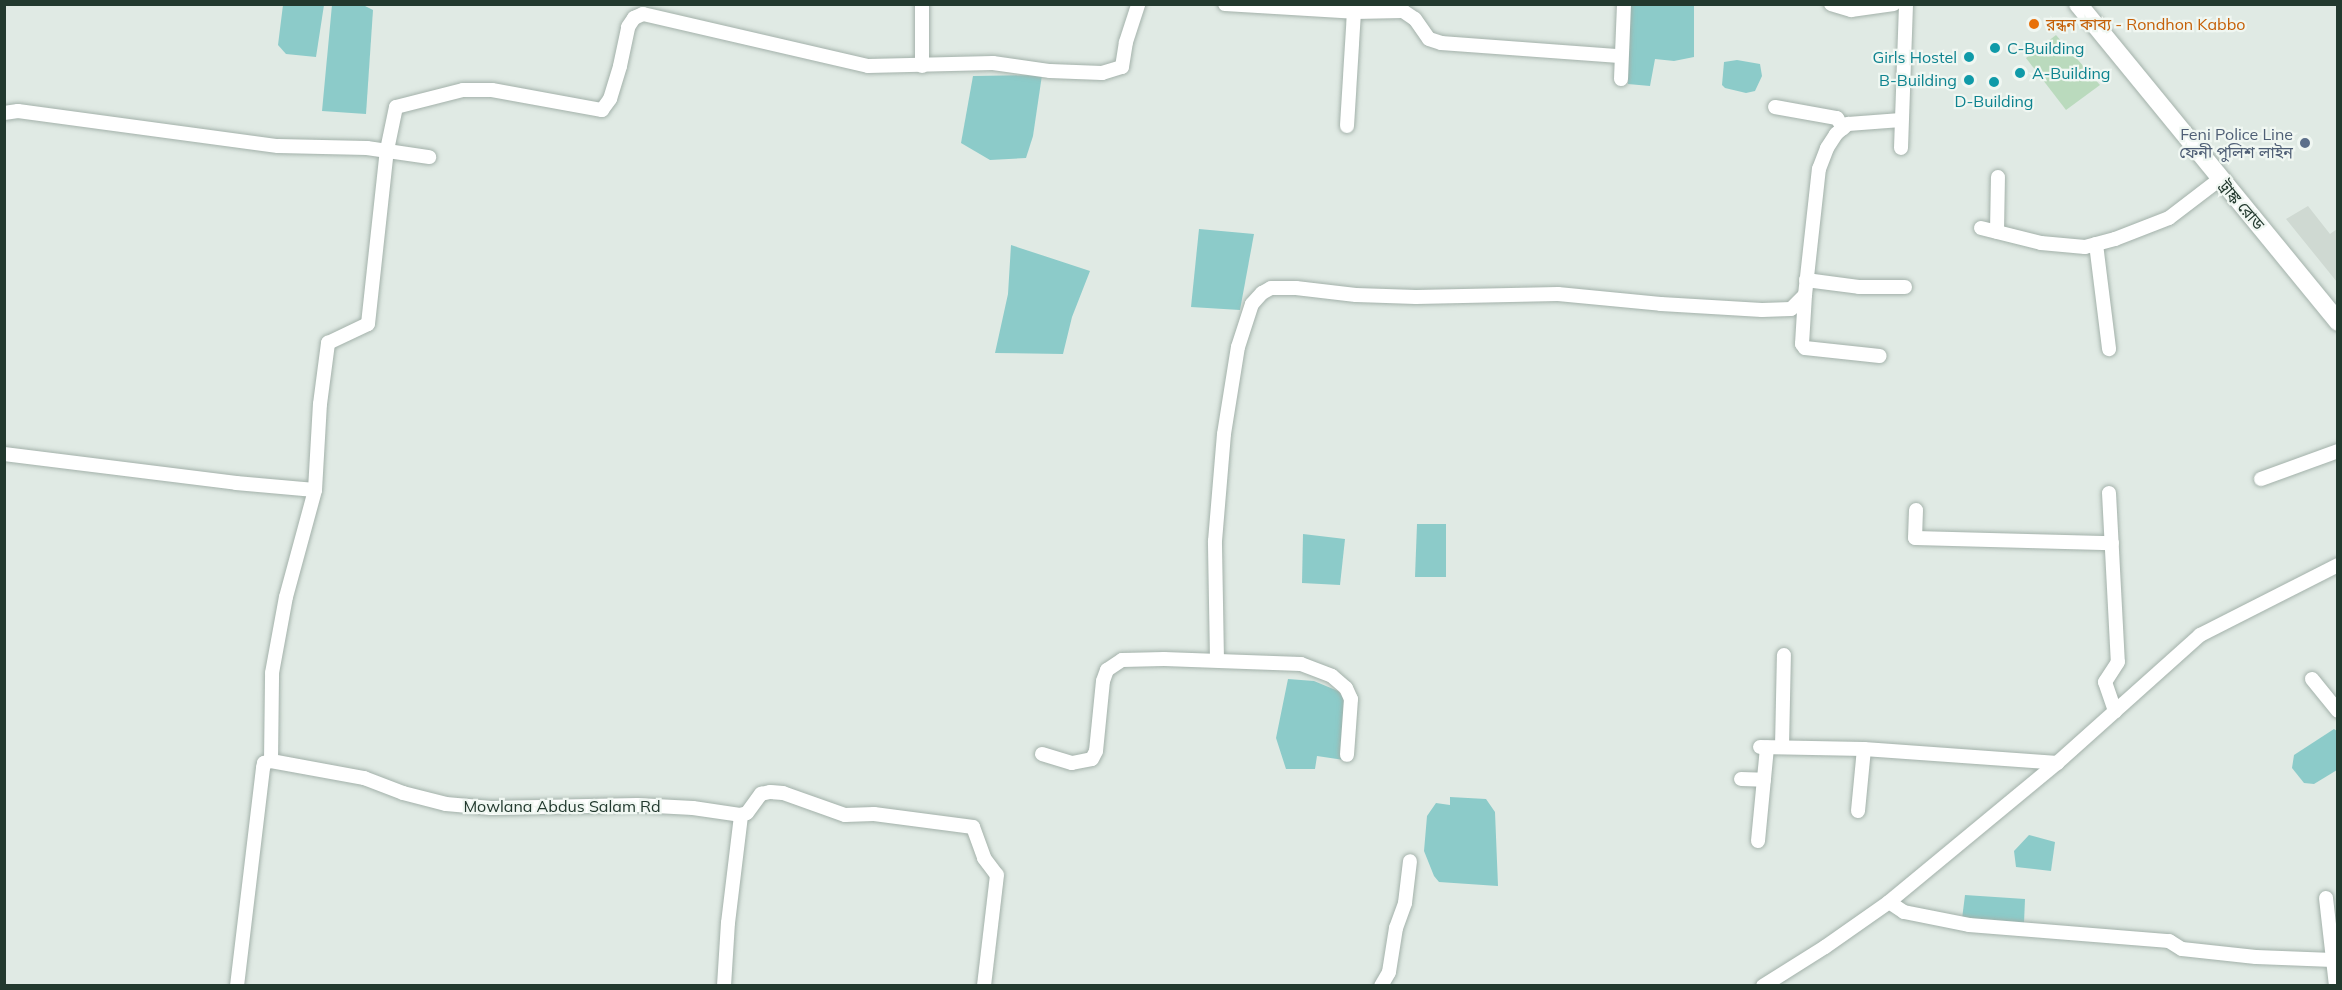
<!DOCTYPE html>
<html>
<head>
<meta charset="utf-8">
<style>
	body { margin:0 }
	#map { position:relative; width:2342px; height:990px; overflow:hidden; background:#e0eae4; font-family:Mulish,"Noto Sans Bengali",sans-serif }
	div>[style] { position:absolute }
	.built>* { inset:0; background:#cfd9d2 }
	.green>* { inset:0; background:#badabd }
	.water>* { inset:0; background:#8ccbc9 }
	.roads { filter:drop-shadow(0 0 2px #a3b1aa) drop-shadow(0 0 2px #a3b1aa) }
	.minor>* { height:14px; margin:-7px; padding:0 7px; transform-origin:7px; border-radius:7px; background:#fff }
	.secondary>* { height:18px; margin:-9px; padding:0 9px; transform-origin:9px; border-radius:9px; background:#fff }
	.dots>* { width:16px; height:16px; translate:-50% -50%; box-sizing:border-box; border:3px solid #f0f7f2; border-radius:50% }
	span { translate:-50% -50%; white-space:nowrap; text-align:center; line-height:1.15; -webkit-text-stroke:4.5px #f0f7f2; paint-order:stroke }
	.food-label { font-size:16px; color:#c56008 }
	.left { translate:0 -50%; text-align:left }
	.culture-label { font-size:16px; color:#0d838f }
	.right { translate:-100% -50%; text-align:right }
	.service-label { font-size:16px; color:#4e5e75 }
	.street-label { font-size:16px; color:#22392e }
	.frame { position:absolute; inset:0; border:6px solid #22392e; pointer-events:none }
</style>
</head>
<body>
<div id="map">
	<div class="built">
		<div style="clip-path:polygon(2308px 206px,2330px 234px,2337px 229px,2337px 282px,2286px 219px)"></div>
	</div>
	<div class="green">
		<div style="clip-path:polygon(2056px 35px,2100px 85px,2066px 110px,2026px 58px)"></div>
	</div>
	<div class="water">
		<div style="clip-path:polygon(283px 5px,324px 5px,316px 57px,286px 54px,278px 45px)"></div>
		<div style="clip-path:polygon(332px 5px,363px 5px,373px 10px,366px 114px,322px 111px)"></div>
		<div style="clip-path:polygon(1631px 5px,1694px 5px,1694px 57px,1674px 61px,1655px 59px,1650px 86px,1628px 84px,1626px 42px)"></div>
		<div style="clip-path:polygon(1737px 60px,1760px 64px,1762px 76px,1755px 91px,1746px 93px,1725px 88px,1722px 85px,1724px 62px)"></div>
		<div style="clip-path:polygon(1042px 75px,1033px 136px,1026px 158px,990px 160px,961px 143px,973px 76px)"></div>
		<div style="clip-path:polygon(1199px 229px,1254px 234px,1240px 310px,1191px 307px)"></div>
		<div style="clip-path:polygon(1011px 245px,1090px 271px,1072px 317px,1063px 354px,995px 353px,1008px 294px)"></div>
		<div style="clip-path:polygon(1417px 524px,1446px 524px,1446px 577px,1415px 577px)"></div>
		<div style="clip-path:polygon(1303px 534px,1345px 539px,1340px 585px,1302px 583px)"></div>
		<div style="clip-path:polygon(1288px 679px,1314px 681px,1338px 691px,1347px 702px,1344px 760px,1317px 756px,1315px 769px,1286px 769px,1276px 738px)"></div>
		<div style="clip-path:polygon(2334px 729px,2337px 731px,2337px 770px,2314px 784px,2304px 783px,2292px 768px,2294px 755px)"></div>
		<div style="clip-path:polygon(1450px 797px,1486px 799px,1495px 812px,1498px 886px,1439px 882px,1434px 876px,1424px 851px,1427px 816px,1436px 803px,1450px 805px)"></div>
		<div style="clip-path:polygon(2029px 835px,2055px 842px,2051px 871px,2016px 867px,2014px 851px)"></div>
		<div style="clip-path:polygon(1965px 895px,2025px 899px,2024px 923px,1962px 919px)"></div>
	</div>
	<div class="roads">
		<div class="minor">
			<div style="left:1225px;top:4px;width:129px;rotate:3.5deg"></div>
			<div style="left:1354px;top:12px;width:49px;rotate:-1.2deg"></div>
			<div style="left:1403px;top:11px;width:14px;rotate:34deg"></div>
			<div style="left:1415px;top:19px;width:24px;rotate:55deg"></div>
			<div style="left:1429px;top:39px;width:13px;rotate:18deg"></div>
			<div style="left:1441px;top:43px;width:179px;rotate:4.2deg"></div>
			<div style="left:1831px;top:4px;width:21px;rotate:17deg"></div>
			<div style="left:1851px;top:10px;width:43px;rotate:-7.9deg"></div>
			<div style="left:922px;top:66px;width:62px;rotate:-90deg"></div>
			<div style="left:1621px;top:79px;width:75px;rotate:-87.7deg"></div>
			<div style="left:1775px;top:107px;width:63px;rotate:10.1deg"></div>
			<div style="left:1837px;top:118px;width:12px;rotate:59deg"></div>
			<div style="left:4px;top:113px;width:14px;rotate:-8deg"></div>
			<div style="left:18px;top:111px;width:262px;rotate:7.7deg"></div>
			<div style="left:278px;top:146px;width:89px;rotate:1.3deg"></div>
			<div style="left:367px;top:148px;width:63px;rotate:8.3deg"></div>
			<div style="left:1347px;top:126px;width:114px;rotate:-86.5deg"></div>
			<div style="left:1901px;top:148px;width:144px;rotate:-88deg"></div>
			<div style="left:1981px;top:228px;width:62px;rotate:14deg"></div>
			<div style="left:2041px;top:243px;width:44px;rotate:5.2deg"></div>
			<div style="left:2085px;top:247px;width:31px;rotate:-15deg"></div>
			<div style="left:2115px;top:239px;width:58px;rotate:-21.3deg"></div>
			<div style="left:2169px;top:218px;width:64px;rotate:-37.4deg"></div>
			<div style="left:1997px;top:232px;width:55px;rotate:-89deg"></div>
			<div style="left:2096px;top:244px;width:106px;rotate:82.9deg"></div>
			<div style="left:1806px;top:280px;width:53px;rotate:7.5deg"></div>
			<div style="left:1859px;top:287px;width:46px"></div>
			<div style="left:1805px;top:295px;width:49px;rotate:93.5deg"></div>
			<div style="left:1802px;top:344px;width:5px;rotate:53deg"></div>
			<div style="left:1805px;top:348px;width:75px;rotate:6.1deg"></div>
			<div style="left:4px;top:454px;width:234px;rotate:7.1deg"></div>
			<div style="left:236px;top:483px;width:79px;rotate:5.1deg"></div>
			<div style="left:2261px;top:479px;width:82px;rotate:-20deg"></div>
			<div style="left:2109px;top:493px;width:169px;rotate:87deg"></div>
			<div style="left:2118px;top:662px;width:24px;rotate:123deg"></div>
			<div style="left:2105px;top:682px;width:31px;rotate:71deg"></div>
			<div style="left:1916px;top:510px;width:28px;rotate:92deg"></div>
			<div style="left:1915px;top:538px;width:197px;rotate:1.5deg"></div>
			<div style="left:1217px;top:660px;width:119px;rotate:-91deg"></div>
			<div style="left:1215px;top:541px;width:107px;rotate:-85.2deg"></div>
			<div style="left:1224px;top:434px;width:88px;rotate:-80.9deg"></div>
			<div style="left:1238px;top:347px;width:45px;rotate:-72deg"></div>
			<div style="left:1252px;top:304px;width:15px;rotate:-48deg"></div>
			<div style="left:1262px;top:293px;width:10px;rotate:-29deg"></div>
			<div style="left:1271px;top:288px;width:25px"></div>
			<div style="left:1296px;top:288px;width:60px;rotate:6.7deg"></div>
			<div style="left:1356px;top:295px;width:60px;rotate:1.9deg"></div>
			<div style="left:1416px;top:297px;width:142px;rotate:-1.2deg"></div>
			<div style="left:1558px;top:294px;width:103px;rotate:5.5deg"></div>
			<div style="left:1661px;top:304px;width:101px;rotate:3.4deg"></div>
			<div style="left:1762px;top:310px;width:29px;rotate:-2deg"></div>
			<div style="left:1791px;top:309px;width:20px;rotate:-45deg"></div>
			<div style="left:1805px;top:295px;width:127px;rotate:-83.7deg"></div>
			<div style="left:1819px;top:169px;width:22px;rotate:-69deg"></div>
			<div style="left:1827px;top:148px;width:17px;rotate:-57deg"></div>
			<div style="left:1836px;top:134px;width:16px;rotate:-40deg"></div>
			<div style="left:1848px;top:124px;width:53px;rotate:-4.3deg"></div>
			<div style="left:2312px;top:679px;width:41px;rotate:50.9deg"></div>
			<div style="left:1760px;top:747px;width:104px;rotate:1.1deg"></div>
			<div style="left:1864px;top:749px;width:194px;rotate:4.1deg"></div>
			<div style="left:1782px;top:747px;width:92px;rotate:-88.8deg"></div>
			<div style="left:1042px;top:754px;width:31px;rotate:17deg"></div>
			<div style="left:1072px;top:763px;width:20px;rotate:-11deg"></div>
			<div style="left:1092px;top:759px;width:9px;rotate:-63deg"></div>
			<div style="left:1096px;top:751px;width:70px;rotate:-84.3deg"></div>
			<div style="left:1103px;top:681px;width:12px;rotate:-70deg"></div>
			<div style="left:1107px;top:670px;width:18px;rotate:-34deg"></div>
			<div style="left:1122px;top:660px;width:42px;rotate:-1.4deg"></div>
			<div style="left:1164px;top:659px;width:137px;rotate:2.1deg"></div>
			<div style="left:1301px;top:664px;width:33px;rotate:21deg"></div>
			<div style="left:1332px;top:676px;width:18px;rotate:41deg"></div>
			<div style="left:1346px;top:688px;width:12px;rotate:66deg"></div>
			<div style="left:1351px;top:699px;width:56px;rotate:94.1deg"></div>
			<div style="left:271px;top:761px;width:88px;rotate:-89.3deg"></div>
			<div style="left:272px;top:673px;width:77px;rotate:-79.6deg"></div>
			<div style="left:286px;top:597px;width:111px;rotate:-74.8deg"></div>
			<div style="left:315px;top:490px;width:86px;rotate:-86.7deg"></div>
			<div style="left:320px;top:404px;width:62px;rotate:-82.5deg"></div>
			<div style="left:328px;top:343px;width:44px;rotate:-25.4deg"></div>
			<div style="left:368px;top:324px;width:175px;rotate:-83.8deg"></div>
			<div style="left:387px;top:150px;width:44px;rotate:-78.2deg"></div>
			<div style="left:396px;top:107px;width:69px;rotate:-14.2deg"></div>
			<div style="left:463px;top:90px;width:29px"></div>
			<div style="left:492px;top:90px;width:112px;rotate:10.3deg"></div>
			<div style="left:602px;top:110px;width:14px;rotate:-54deg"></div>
			<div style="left:610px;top:99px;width:34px;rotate:-73deg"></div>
			<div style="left:620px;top:66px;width:40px;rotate:-78deg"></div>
			<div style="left:628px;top:27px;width:11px;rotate:-56deg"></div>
			<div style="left:634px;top:18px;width:10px;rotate:-24deg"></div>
			<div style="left:643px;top:14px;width:231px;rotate:13deg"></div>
			<div style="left:868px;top:66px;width:125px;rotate:-1.4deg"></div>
			<div style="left:993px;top:63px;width:58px;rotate:8deg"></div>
			<div style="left:1050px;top:71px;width:52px;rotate:2.2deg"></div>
			<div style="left:1102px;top:73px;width:21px;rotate:-17deg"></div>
			<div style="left:1122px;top:67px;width:25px;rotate:-81deg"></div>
			<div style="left:1126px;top:42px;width:40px;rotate:-72deg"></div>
			<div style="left:1741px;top:779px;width:23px;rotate:2deg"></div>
			<div style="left:1858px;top:811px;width:62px;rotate:-84.5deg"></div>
			<div style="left:1758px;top:841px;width:94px;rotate:-84.5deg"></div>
			<div style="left:2326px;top:898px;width:89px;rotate:83.5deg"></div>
			<div style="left:1889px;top:902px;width:18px;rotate:34deg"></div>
			<div style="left:1904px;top:912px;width:66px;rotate:11.3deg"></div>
			<div style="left:1969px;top:925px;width:201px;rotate:4.6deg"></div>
			<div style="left:2169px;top:941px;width:15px;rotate:32deg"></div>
			<div style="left:2182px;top:949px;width:74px;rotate:6.2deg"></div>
			<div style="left:2256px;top:957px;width:77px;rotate:2.2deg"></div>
			<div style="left:237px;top:986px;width:220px;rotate:-83.2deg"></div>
			<div style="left:263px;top:768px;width:5px;rotate:-79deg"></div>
			<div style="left:264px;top:763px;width:7px;rotate:-16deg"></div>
			<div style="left:271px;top:761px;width:95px;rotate:10.4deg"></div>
			<div style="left:364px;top:778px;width:42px;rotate:21deg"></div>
			<div style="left:403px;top:793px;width:44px;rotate:14.3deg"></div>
			<div style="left:446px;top:804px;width:45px;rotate:5.1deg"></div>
			<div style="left:491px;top:808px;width:146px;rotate:-1.2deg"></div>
			<div style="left:637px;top:805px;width:56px;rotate:3.1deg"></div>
			<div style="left:693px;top:808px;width:49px;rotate:8.3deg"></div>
			<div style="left:741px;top:815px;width:6px;rotate:-18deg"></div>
			<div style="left:747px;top:813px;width:24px;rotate:-54deg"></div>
			<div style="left:761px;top:794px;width:9px;rotate:-13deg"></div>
			<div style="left:770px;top:792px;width:13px;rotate:4deg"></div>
			<div style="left:783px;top:793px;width:66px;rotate:19.5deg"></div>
			<div style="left:845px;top:815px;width:29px;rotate:-2deg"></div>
			<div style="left:874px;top:814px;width:100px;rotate:7.5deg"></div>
			<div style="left:973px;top:827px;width:33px;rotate:70deg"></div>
			<div style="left:984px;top:858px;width:21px;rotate:53deg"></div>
			<div style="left:997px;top:875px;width:112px;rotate:96.7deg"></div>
			<div style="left:724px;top:986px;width:63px;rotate:-86.4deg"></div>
			<div style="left:728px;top:923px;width:109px;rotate:-83.1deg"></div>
			<div style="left:1381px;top:986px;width:16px;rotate:-60deg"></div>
			<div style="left:1389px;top:972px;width:45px;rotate:-81deg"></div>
			<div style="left:1396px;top:928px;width:27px;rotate:-70deg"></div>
			<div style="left:1405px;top:903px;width:42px;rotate:-83.2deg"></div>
			<div style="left:1763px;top:986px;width:73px;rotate:-32.2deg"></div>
			<div style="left:1825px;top:947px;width:78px;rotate:-35.1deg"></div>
			<div style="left:1889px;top:902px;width:218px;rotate:-39.6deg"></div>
			<div style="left:2057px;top:763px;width:192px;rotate:-41.8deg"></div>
			<div style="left:2200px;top:635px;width:155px;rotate:-26.9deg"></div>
		</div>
		<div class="secondary">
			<div style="left:2078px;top:4px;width:411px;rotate:50.7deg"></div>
		</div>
	</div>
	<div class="dots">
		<div style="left:2034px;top:24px;background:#e8710a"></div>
		<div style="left:1995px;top:48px;background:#0f9aa8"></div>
		<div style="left:1969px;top:57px;background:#0f9aa8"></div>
		<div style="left:2020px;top:73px;background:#0f9aa8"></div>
		<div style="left:1969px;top:80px;background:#0f9aa8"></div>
		<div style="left:1994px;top:82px;background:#0f9aa8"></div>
		<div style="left:2305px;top:143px;background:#5c6f8a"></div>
	</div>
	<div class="food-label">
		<span class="left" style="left:2046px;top:24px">রন্ধন কাব্য - Rondhon Kabbo</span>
	</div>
	<div class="culture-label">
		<span class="left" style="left:2007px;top:48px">C-Building</span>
		<span class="right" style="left:1957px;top:57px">Girls Hostel</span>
		<span class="left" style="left:2032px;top:73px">A-Building</span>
		<span class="right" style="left:1957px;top:80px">B-Building</span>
		<span style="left:1994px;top:101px">D-Building</span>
	</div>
	<div class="service-label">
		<span class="right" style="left:2293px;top:143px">Feni Police Line<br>ফেনী পুলিশ লাইন</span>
	</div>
	<div class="street-label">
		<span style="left:2242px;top:205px;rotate:49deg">ট্রাঙ্ক রোড</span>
		<span style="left:562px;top:806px">Mowlana Abdus Salam Rd</span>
	</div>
	<div class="frame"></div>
</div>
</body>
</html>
